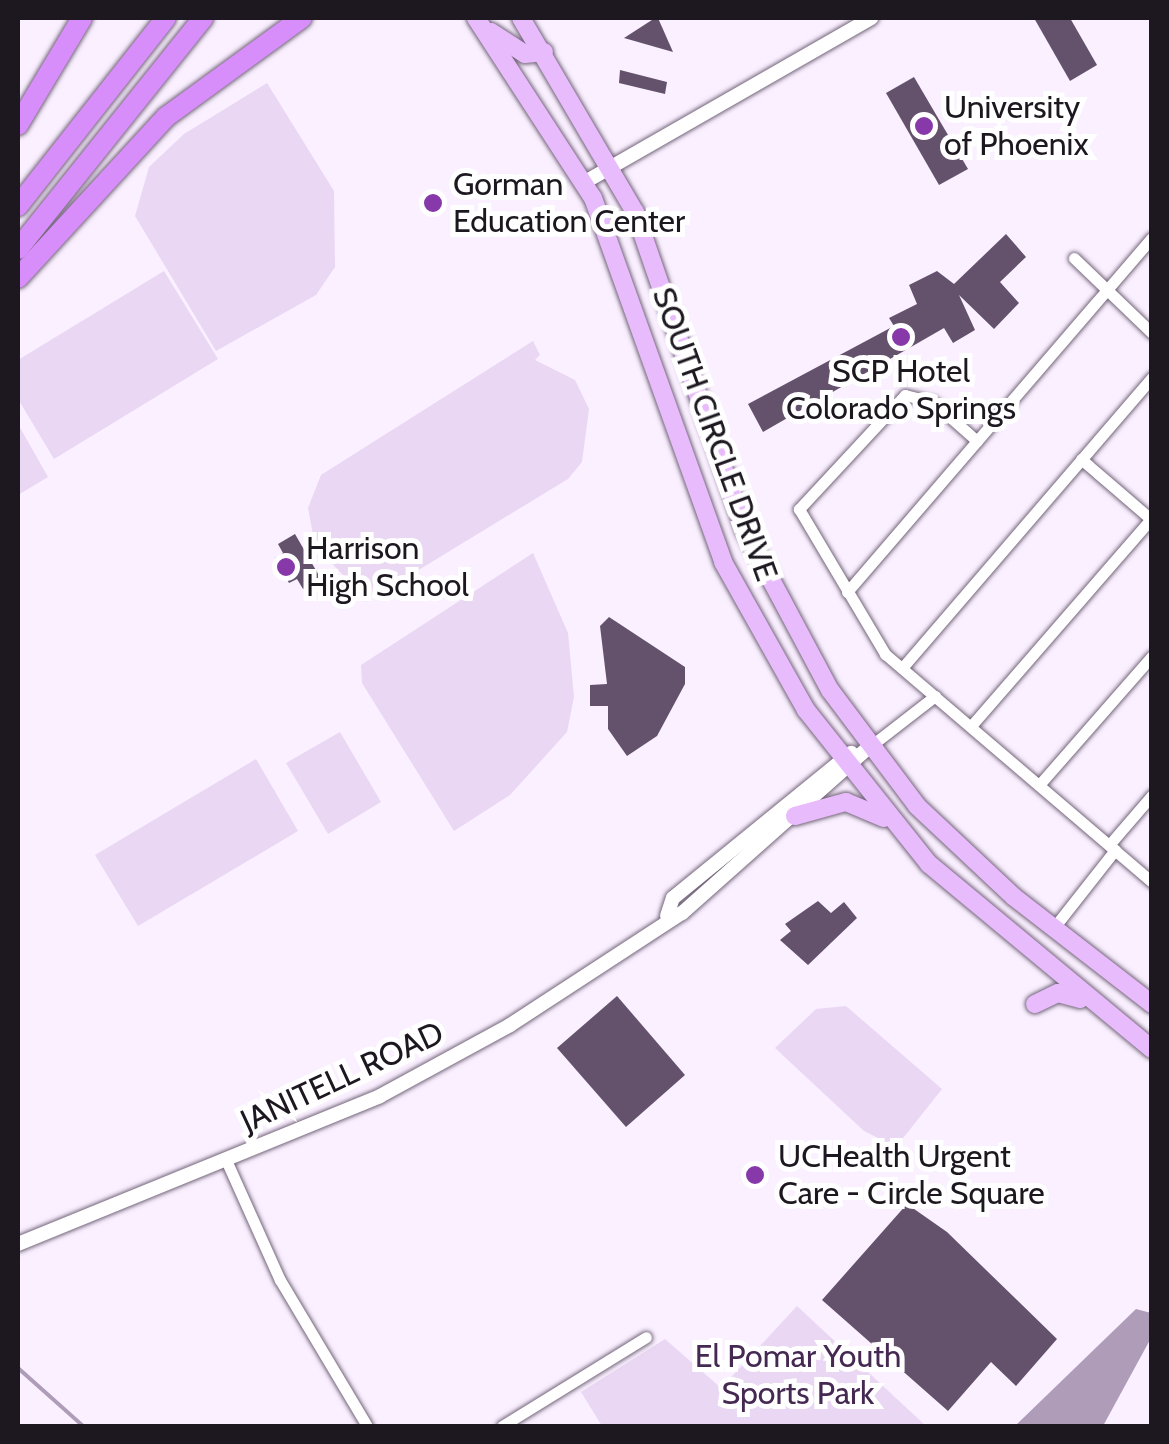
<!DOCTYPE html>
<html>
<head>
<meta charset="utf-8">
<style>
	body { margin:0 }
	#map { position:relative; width:1169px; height:1444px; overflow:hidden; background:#faf0ff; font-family:Cabin,sans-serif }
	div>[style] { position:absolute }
	.green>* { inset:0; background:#ead7f4 }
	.water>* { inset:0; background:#af9cb9 }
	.stream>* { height:4px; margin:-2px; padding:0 2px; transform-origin:2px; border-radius:2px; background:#af9cb9 }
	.building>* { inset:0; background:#64526c }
	.roads { filter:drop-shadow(0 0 2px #73657a) drop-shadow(0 0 2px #73657a) }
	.minor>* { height:11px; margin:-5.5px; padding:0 5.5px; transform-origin:5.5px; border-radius:5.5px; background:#fff }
	.tertiary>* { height:14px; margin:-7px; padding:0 7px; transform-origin:7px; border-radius:7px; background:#fff }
	.primary>* { height:18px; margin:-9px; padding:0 9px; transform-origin:9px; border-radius:9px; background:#e8bbfc }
	.motorway>* { height:20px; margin:-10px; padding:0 10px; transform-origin:10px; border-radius:10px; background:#d88efa }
	.dots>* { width:28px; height:28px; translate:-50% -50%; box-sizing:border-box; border:5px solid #fff; border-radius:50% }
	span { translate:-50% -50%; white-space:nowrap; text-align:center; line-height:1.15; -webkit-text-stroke:10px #fff; paint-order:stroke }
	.poi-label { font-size:32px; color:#1d171f }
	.left { translate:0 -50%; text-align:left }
	.street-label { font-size:32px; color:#1d171f }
	.park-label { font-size:32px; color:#452952 }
	.frame { position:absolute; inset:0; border:20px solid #1d171f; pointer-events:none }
</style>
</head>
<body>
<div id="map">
	<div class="green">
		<div style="clip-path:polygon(267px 83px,334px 191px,335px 267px,316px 295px,216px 351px,135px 216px,149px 167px,184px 134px)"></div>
		<div style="clip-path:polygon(164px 271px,218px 359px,54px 459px,18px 399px,18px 360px)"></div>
		<div style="clip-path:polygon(533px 341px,540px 355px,535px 360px,575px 380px,589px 409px,582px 462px,568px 479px,366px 602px,362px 581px,344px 576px,315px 546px,308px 508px,321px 475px)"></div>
		<div style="clip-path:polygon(18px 424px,48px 477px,18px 495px)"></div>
		<div style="clip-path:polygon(533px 553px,568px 633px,574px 697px,567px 732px,510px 795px,454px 831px,362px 683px,361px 665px)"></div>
		<div style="clip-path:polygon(340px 732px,381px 802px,328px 834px,286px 763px)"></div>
		<div style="clip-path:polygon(256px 759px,298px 831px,138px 926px,95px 855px)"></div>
		<div style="clip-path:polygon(846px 1006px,942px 1089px,896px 1147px,864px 1131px,775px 1048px,816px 1009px)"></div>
		<div style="clip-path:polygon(797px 1306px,926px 1426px,602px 1426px,581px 1392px,665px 1339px,721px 1388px)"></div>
	</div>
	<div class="water">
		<div style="clip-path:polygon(1136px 1309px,1151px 1313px,1151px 1338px,1103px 1426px,1015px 1426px)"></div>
	</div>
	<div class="stream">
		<div style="left:18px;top:1368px;width:87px;rotate:41.7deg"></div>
	</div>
	<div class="building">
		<div style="clip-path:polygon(658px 18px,673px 52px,624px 38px,655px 18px)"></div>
		<div style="clip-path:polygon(1034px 18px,1070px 18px,1097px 65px,1070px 81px)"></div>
		<div style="clip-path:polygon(620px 70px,667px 82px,665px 94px,619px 83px)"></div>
		<div style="clip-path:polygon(914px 77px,968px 169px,939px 185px,886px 93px)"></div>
		<div style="clip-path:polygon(1006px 234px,1026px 257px,1000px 282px,1019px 303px,994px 329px,959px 295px,975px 330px,953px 343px,944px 328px,763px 432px,748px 404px,894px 326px,889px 318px,917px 304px,909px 285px,937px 271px,954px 284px)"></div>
		<div style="clip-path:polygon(295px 534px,321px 579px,303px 589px,297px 579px,289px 583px,275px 558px,283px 553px,278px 544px)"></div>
		<div style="clip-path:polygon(609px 617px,685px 667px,685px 684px,657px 736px,627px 756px,608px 729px,608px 706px,590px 706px,590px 685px,607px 684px,600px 626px)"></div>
		<div style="clip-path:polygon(818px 901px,831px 913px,844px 902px,857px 918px,808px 965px,780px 940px,791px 931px,785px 924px)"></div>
		<div style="clip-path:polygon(617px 996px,685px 1075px,626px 1127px,557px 1048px)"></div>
		<div style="clip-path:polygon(907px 1204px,947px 1232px,1057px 1339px,1016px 1386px,991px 1362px,948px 1411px,822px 1300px)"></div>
	</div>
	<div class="roads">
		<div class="minor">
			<div style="left:1074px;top:258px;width:108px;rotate:43.9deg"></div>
			<div style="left:977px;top:441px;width:59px;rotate:-138.4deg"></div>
			<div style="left:933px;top:402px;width:29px;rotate:-166deg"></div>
			<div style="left:905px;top:395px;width:156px;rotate:132.9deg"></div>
			<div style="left:799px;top:509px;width:169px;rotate:59.3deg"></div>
			<div style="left:885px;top:654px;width:351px;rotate:40.5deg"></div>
			<div style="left:1081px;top:459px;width:94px;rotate:40.7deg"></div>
			<div style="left:847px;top:592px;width:467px;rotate:-49.3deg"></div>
			<div style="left:902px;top:668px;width:384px;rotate:-49.3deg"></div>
			<div style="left:971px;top:726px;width:274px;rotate:-49deg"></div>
			<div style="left:868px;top:748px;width:85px;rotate:-37.8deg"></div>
			<div style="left:1039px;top:785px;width:171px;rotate:-48.8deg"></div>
			<div style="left:1109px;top:845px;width:66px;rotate:-49.3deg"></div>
			<div style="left:1052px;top:930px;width:102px;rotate:-51.8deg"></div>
			<div style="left:226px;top:1160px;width:132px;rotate:65.8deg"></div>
			<div style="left:280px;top:1280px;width:170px;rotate:59.2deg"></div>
			<div style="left:502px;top:1426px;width:169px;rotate:-31.7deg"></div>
		</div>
		<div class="tertiary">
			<div style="left:585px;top:182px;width:330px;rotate:-29.8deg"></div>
			<div style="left:667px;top:916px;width:19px;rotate:-72deg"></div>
			<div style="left:673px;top:898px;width:230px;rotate:-39.2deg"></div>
			<div style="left:18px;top:1244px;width:391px;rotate:-22.2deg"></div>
			<div style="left:380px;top:1096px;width:148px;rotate:-28.6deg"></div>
			<div style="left:510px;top:1025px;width:205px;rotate:-33.1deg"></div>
			<div style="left:682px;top:913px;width:249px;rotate:-41.6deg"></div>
		</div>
		<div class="primary">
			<div style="left:476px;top:18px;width:215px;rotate:57deg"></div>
			<div style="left:593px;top:198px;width:387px;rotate:70.3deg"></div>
			<div style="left:723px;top:562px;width:170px;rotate:60.7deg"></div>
			<div style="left:806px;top:710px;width:197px;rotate:51.4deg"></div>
			<div style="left:929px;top:864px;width:290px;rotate:39.7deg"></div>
			<div style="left:521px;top:18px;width:225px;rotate:59.6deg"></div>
			<div style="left:635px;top:212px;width:337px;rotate:71deg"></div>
			<div style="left:745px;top:531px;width:180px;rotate:61.9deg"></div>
			<div style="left:830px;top:690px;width:145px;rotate:53.1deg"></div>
			<div style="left:917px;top:806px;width:133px;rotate:43.2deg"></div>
			<div style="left:1014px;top:897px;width:175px;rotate:37.8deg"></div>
			<div style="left:491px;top:32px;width:40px;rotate:32.9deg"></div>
			<div style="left:525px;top:54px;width:19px;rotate:-6deg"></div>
			<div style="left:795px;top:816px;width:53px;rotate:-15.4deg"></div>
			<div style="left:846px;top:802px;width:41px;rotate:22.8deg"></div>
			<div style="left:1035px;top:1004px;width:25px;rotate:-26deg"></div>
			<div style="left:1058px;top:993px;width:23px;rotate:15deg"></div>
		</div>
		<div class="motorway">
			<div style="left:18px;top:125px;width:125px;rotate:-59.1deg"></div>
			<div style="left:18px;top:206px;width:239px;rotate:-51.8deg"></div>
			<div style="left:18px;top:249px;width:296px;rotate:-51.3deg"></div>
			<div style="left:18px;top:278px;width:219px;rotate:-47.4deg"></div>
			<div style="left:166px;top:117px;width:168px;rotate:-36.1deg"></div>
		</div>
	</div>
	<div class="dots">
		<div style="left:924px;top:126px;background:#8839a9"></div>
		<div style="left:433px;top:203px;background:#8839a9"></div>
		<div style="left:901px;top:337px;background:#8839a9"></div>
		<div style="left:286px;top:567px;background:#8839a9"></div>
		<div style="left:755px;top:1175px;background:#8839a9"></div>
	</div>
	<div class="poi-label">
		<span class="left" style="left:944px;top:126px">University<br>of Phoenix</span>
		<span class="left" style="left:453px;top:203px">Gorman<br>Education Center</span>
		<span style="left:901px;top:390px">SCP Hotel<br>Colorado Springs</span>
		<span class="left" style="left:306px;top:567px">Harrison<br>High School</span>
		<span class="left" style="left:778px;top:1175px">UCHealth Urgent<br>Care - Circle Square</span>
	</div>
	<div class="street-label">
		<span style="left:715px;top:434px;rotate:70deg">SOUTH CIRCLE DRIVE</span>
		<span style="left:342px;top:1077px;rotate:-25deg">JANITELL ROAD</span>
	</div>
	<div class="park-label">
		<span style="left:798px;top:1375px">El Pomar Youth<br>Sports Park</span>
	</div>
	<div class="frame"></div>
</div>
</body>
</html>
